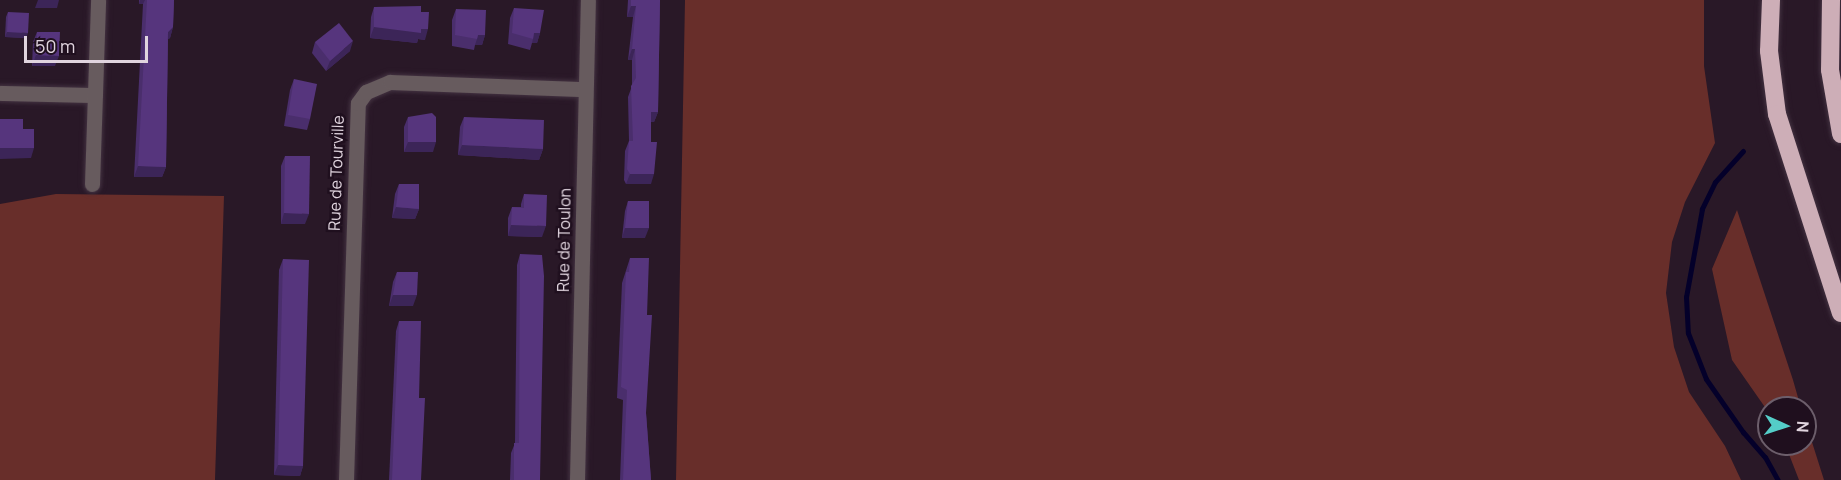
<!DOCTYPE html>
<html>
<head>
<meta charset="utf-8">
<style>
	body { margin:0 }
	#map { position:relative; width:1841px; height:480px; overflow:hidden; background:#291827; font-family:Manrope,sans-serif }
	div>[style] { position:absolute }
	.green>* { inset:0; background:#682e2a }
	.stream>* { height:5px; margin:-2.5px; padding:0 2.5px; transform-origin:2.5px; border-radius:2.5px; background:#04002a }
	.roads { filter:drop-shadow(0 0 2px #433241) drop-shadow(0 0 2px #433241) }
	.minor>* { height:15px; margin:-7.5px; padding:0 7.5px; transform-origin:7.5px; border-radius:7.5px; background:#675b5e }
	.motorway>* { height:18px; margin:-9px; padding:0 9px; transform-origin:9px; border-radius:9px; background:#cdaeb7 }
	.wall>* { inset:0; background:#4a2e6c }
	.shaded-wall>* { inset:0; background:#3c2558 }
	.building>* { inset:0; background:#56357d }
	span { translate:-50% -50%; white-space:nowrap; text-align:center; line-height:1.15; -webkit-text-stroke:5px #1f0f1e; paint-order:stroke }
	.street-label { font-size:16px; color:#e0d4de }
	.north { position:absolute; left:1757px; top:396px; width:60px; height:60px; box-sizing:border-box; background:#1f0f1e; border:2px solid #6c5e6b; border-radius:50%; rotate:93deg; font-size:16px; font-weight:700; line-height:24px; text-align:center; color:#e0d4de }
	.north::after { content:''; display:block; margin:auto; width:21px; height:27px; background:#54cdc8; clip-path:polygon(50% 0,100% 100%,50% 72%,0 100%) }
	.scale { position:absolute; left:24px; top:36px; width:124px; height:27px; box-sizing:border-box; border:3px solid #e0d4de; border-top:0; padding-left:8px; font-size:18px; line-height:21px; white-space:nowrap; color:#e0d4de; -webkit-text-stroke:4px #1f0f1e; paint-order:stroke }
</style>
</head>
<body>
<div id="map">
	<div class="green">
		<div style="clip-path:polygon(685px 0,1704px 0,1704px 66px,1715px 143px,1685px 202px,1672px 242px,1666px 293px,1674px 347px,1689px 392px,1725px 446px,1741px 480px,676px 480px)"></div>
		<div style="clip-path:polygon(56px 194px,224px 196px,215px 480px,0 480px,0 204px)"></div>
		<div style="clip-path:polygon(1737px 210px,1793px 380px,1801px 408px,1769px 408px,1769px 413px,1732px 360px,1712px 269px)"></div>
		<div style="clip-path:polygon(1805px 420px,1824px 480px,1799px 480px,1785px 444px,1805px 444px)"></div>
	</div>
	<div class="stream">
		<div style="left:1743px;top:151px;width:42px;rotate:132.1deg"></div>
		<div style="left:1715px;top:182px;width:30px;rotate:116deg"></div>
		<div style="left:1702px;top:209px;width:89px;rotate:100.3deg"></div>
		<div style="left:1686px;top:297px;width:36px;rotate:87deg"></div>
		<div style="left:1688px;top:333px;width:49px;rotate:68.6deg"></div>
		<div style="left:1706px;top:379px;width:65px;rotate:55.1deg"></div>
		<div style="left:1743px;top:432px;width:33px;rotate:49deg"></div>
		<div style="left:1765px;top:457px;width:26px;rotate:61deg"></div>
	</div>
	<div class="roads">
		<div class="minor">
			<div style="left:0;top:93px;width:95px;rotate:1.2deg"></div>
			<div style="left:92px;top:184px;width:184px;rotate:-88.1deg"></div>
			<div style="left:346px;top:480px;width:377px;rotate:-88.2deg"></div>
			<div style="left:358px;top:103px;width:14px;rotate:-54deg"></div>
			<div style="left:366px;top:92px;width:26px;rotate:-23deg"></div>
			<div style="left:390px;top:82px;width:195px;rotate:2.1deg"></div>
			<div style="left:577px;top:480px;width:480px;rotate:-88.7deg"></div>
		</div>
		<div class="motorway">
			<div style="left:1771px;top:0;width:51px;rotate:92.2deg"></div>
			<div style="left:1769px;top:51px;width:64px;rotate:82.8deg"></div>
			<div style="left:1777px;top:114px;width:209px;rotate:72.2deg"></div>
			<div style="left:1831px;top:0;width:70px;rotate:90.8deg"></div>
			<div style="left:1830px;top:70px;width:65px;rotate:80.2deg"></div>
		</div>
	</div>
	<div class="wall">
		<div style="clip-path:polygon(139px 0,174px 0,173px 27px,170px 38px,168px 39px,166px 167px,162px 177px,134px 177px,143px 4px,139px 4px)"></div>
		<div style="clip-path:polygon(628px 0,660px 0,658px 112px,654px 122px,651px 122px,651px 184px,626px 184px,624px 180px,625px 151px,629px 141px,628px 97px,632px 86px,632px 60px,628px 60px,633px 17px,627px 17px)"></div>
		<div style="clip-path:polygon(374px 7px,421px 12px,425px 40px,418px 39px,417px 43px,370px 38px,371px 17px)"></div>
		<div style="clip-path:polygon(514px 8px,540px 33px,537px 43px,532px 43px,530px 50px,508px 44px,510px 18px)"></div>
		<div style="clip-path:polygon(456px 9px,485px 35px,482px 45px,475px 45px,474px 50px,452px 46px,452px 20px)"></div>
		<div style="clip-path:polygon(8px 12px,26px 38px,5px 37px,6px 17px)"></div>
		<div style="clip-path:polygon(37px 32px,55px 66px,32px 66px,33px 42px)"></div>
		<div style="clip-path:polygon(315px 42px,350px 51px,326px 71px,312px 53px)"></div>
		<div style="clip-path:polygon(294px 79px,310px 119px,307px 130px,284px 126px,290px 90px)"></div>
		<div style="clip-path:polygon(408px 117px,433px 152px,404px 152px,404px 127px)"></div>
		<div style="clip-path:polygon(464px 117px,543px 149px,539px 160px,458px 155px,460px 127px)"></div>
		<div style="clip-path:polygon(285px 156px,305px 224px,281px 224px,281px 166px)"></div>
		<div style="clip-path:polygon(399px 184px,419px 209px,415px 219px,392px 218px,395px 194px)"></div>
		<div style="clip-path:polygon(524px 194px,542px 237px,508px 236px,508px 218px,512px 207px,521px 207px,521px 204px)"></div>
		<div style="clip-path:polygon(628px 201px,645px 238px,622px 238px,625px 211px)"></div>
		<div style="clip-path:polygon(520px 254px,540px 480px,510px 480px,511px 453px,515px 443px,517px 265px)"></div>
		<div style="clip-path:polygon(630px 258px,647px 315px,646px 413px,651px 480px,620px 480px,623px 400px,617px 398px,622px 283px)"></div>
		<div style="clip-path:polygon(283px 259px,303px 466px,300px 476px,274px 475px,279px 270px)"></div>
		<div style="clip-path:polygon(397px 272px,413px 306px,389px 306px,393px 282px)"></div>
		<div style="clip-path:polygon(399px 321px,419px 398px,421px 480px,389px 480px,396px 331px)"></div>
	</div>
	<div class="shaded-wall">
		<div style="clip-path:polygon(38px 0,59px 0,57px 8px,35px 8px)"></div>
		<div style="clip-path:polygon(140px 0,145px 0,143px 4px,139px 4px)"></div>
		<div style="clip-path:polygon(631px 6px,636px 6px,633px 17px,627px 17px)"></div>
		<div style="clip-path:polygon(173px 27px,170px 38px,164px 42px,168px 32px)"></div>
		<div style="clip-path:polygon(374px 27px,421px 29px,428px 29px,425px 40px,418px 39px,417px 43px,370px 38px)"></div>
		<div style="clip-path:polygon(7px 32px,28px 33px,26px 38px,5px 37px)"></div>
		<div style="clip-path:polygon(534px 33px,540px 33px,537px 43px,532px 43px,533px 39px)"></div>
		<div style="clip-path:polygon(478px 35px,485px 35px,482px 45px,475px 45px,477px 39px)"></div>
		<div style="clip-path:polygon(353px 41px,350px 51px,326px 71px,330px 61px)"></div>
		<div style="clip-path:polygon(632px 49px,635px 49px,632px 60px,628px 60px)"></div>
		<div style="clip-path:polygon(36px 55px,59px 56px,55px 66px,32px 66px)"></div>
		<div style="clip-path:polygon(651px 112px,658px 112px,654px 122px,647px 122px)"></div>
		<div style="clip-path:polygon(408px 142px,436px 142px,433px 152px,404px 152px)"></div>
		<div style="clip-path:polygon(462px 145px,543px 149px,539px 160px,458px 155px)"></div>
		<div style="clip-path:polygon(0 148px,34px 148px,31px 158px,0 159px)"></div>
		<div style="clip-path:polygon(138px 166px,166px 167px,162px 177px,134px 177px)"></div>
		<div style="clip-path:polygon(630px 174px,654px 174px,651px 184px,626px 184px)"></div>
		<div style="clip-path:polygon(396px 207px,419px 209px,415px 219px,392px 218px)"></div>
		<div style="clip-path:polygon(284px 213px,309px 214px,305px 224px,281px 224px)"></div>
		<div style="clip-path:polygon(511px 225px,546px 226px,542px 237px,508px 236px)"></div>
		<div style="clip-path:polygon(625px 228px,649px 228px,645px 238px,622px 238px)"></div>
		<div style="clip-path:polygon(393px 295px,417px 295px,413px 306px,389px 306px)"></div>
		<div style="clip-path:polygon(278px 465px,303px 466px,300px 476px,274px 475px)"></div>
	</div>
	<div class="building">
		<div style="clip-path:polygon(147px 0,174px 0,173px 27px,168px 32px,166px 167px,138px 166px)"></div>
		<div style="clip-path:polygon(631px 0,660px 0,658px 112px,651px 112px,651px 142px,657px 142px,654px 174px,630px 174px,627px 169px,629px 141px,633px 141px,631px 86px,636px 78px,635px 49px,632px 49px,636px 6px,631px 6px)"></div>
		<div style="clip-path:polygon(421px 6px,421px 12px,429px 12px,428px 29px,421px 29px,421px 33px,374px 27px,374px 7px)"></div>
		<div style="clip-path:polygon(514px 8px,544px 10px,540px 33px,534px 33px,533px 39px,512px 33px)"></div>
		<div style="clip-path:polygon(456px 9px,486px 10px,485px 35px,478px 35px,477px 39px,455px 35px)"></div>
		<div style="clip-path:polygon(8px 12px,29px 13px,28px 33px,7px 32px)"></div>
		<div style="clip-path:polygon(339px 23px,353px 41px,330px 61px,315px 42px)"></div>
		<div style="clip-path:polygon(37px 32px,60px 32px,59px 56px,36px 55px)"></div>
		<div style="clip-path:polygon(294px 79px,317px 84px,310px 119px,288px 115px)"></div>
		<div style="clip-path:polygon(432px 113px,436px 117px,436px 142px,408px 142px,408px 117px)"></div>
		<div style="clip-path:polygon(464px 117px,544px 120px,543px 149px,462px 145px)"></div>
		<div style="clip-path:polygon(0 119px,23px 119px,23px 129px,34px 129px,34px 148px,0 148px)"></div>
		<div style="clip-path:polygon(285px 156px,310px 156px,309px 214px,284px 213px)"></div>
		<div style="clip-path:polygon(399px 184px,419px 184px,419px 209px,396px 207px)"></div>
		<div style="clip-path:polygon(524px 194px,547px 195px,546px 226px,511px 225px,512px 207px,524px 208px)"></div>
		<div style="clip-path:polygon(628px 201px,649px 201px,649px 228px,625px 228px)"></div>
		<div style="clip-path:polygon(520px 254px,542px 255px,544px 276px,540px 480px,514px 480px,514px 443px,519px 443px)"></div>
		<div style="clip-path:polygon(630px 258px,649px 258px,647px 315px,652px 315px,646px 413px,651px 480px,623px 480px,627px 390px,621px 387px,626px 272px,629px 272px)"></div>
		<div style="clip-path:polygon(283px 259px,309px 260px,303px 466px,278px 465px)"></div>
		<div style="clip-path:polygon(397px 272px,418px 272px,417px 295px,393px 295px)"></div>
		<div style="clip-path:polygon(399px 321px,421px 321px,419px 398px,425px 398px,421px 480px,392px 480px)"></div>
	</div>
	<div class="street-label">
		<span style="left:336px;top:173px;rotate:-88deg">Rue de Tourville</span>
		<span style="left:564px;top:240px;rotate:-89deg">Rue de Toulon</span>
	</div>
	<div class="north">N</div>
	<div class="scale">50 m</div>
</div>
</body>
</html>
